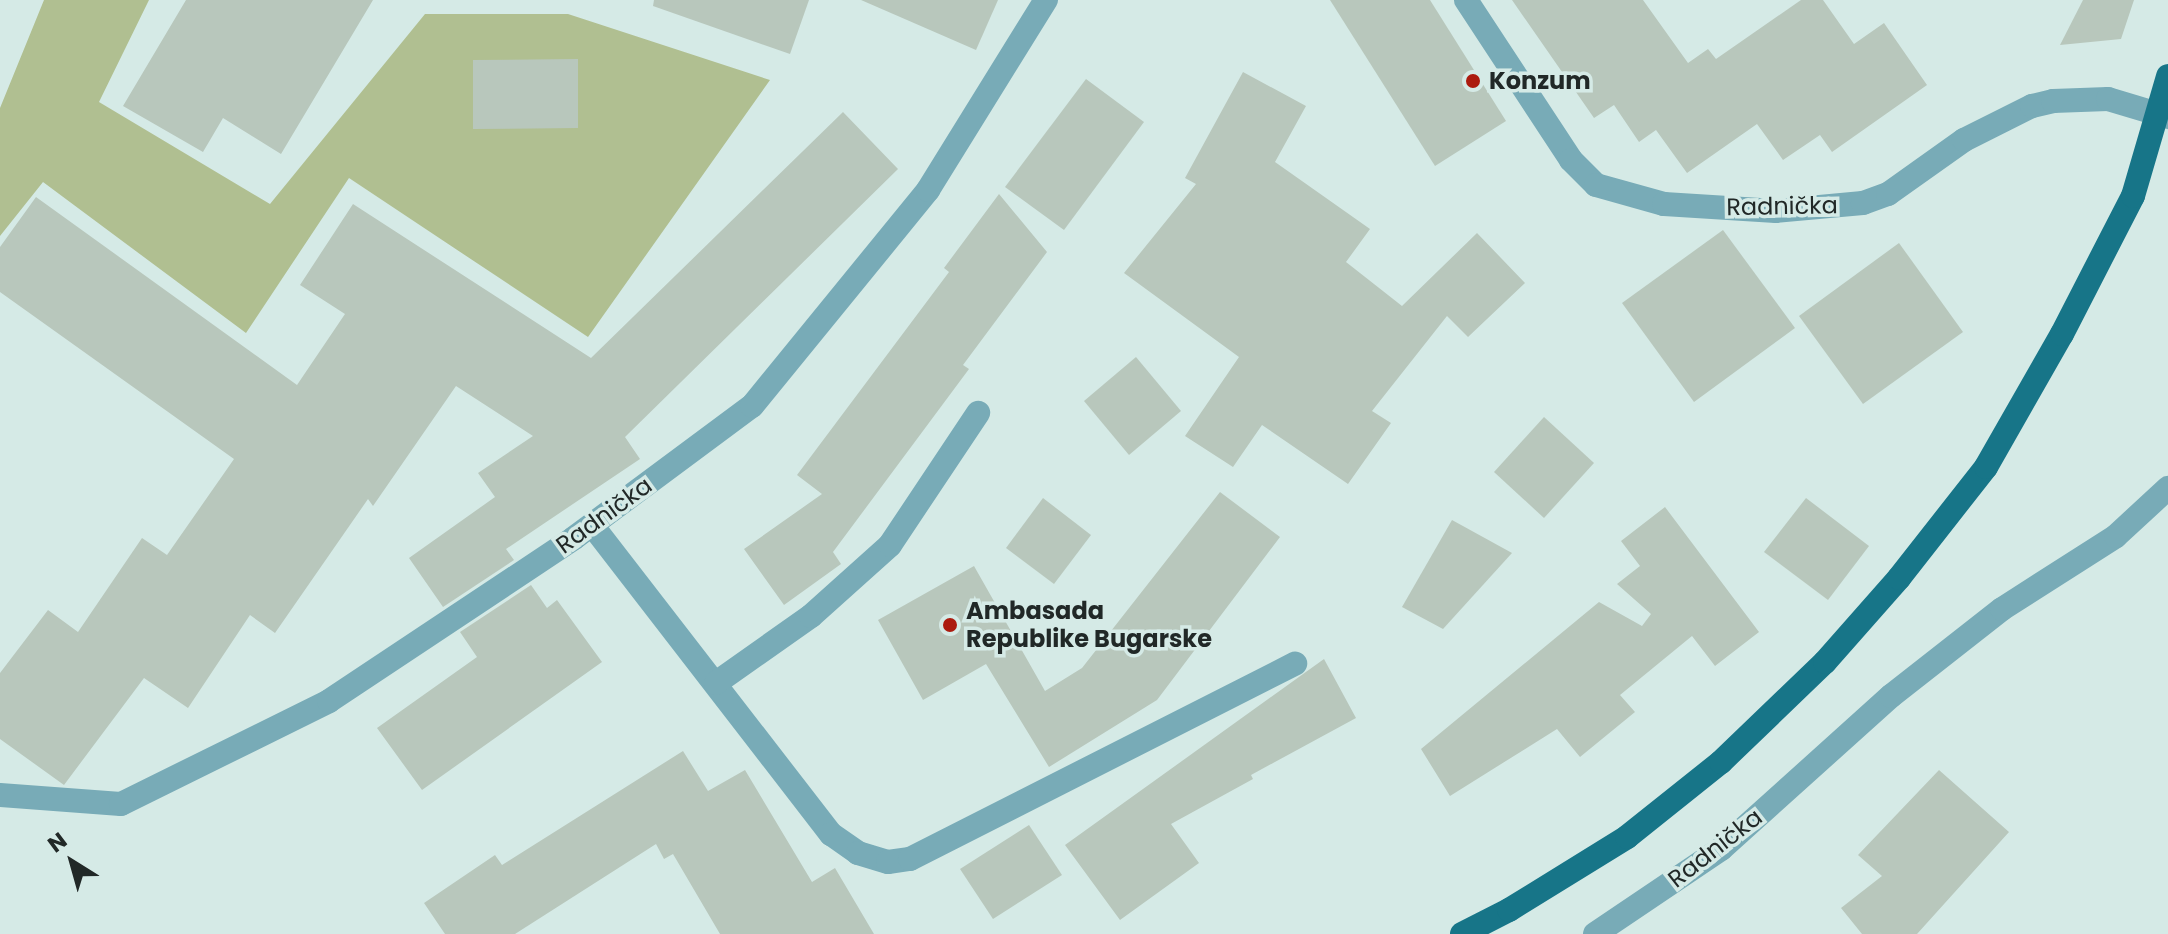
<!DOCTYPE html>
<html>
<head>
<meta charset="utf-8">
<style>
	body { margin:0 }
	#map { position:relative; width:2168px; height:934px; overflow:hidden; background:#d5eae6; font-family:Poppins,sans-serif }
	div>[style] { position:absolute }
	.green>* { inset:0; background:#b0bf91 }
	.building>* { inset:0; background:#b8c7bc }
	.street>* { height:24px; margin:-12px; padding:0 12px; transform-origin:12px; border-radius:12px; background:#78abb7 }
	.primary>* { height:24px; margin:-12px; padding:0 12px; transform-origin:12px; border-radius:12px; background:#177588 }
	.dots>* { width:22px; height:22px; translate:-50% -50%; box-sizing:border-box; border:4px solid #d5eae6; border-radius:50% }
	span { translate:-50% -50%; white-space:nowrap; text-align:center; line-height:1.15; -webkit-text-stroke:7px #d5eae6; paint-order:stroke }
	.poi-label { font-size:24px; color:#212827; font-weight:700 }
	.left { translate:0 -50%; text-align:left }
	.street-label { font-size:24px; color:#212827 }
	.north { position:absolute; left:32px; top:822px; width:80px; height:80px; -webkit-text-stroke:6px #d5eae6; paint-order:stroke; rotate:323deg; font-size:22px; font-weight:700; line-height:32px; text-align:center; color:#212827 }
	.north::after { content:''; display:block; margin:auto; width:28px; height:36px; background:#212827; clip-path:polygon(50% 0,100% 100%,50% 72%,0 100%) }
</style>
</head>
<body>
<div id="map">
	<div class="green">
		<div style="clip-path:polygon(44px 0,149px 0,99px 102px,270px 204px,425px 14px,568px 14px,770px 80px,588px 337px,349px 178px,246px 333px,43px 182px,0 236px,0 108px)"></div>
	</div>
	<div class="building">
		<div style="clip-path:polygon(186px 0,373px 0,281px 154px,223px 118px,203px 152px,123px 106px)"></div>
		<div style="clip-path:polygon(654px 0,809px 0,790px 54px,653px 6px)"></div>
		<div style="clip-path:polygon(861px 0,998px 0,976px 50px)"></div>
		<div style="clip-path:polygon(1330px 0,1430px 0,1506px 121px,1435px 166px)"></div>
		<div style="clip-path:polygon(1512px 0,1643px 0,1688px 63px,1708px 49px,1716px 59px,1801px 0,1823px 0,1854px 44px,1884px 23px,1927px 85px,1832px 152px,1820px 135px,1783px 160px,1757px 124px,1687px 173px,1656px 130px,1639px 142px,1614px 105px,1594px 118px)"></div>
		<div style="clip-path:polygon(2083px 0,2134px 0,2121px 39px,2060px 45px)"></div>
		<div style="clip-path:polygon(578px 59px,578px 128px,473px 129px,473px 60px)"></div>
		<div style="clip-path:polygon(1243px 72px,1306px 106px,1275px 162px,1370px 229px,1346px 262px,1402px 306px,1477px 233px,1525px 283px,1468px 337px,1447px 316px,1372px 411px,1391px 423px,1348px 484px,1262px 425px,1233px 467px,1185px 436px,1239px 357px,1124px 273px,1196px 184px,1185px 178px)"></div>
		<div style="clip-path:polygon(1086px 79px,1144px 122px,1064px 230px,1005px 187px)"></div>
		<div style="clip-path:polygon(843px 112px,898px 169px,625px 437px,640px 459px,506px 549px,514px 560px,443px 607px,409px 558px,495px 497px,478px 473px,533px 436px,456px 386px,373px 506px,368px 499px,275px 633px,250px 615px,188px 708px,144px 678px,64px 785px,0 739px,0 673px,48px 610px,78px 632px,142px 538px,167px 555px,234px 459px,0 292px,0 247px,36px 197px,297px 385px,345px 314px,300px 285px,353px 204px,591px 358px)"></div>
		<div style="clip-path:polygon(999px 194px,1047px 252px,963px 365px,969px 369px,833px 552px,841px 564px,784px 605px,744px 549px,822px 494px,797px 475px,949px 272px,944px 268px)"></div>
		<div style="clip-path:polygon(1723px 230px,1795px 328px,1694px 402px,1622px 303px)"></div>
		<div style="clip-path:polygon(1899px 243px,1963px 332px,1863px 404px,1799px 316px)"></div>
		<div style="clip-path:polygon(1136px 357px,1181px 411px,1129px 455px,1084px 401px)"></div>
		<div style="clip-path:polygon(1544px 417px,1594px 463px,1544px 518px,1494px 472px)"></div>
		<div style="clip-path:polygon(1220px 492px,1280px 537px,1157px 700px,1049px 767px,986px 664px,923px 700px,878px 620px,974px 566px,1045px 691px,1082px 668px)"></div>
		<div style="clip-path:polygon(1043px 498px,1091px 535px,1054px 584px,1006px 548px)"></div>
		<div style="clip-path:polygon(1806px 498px,1869px 546px,1828px 600px,1764px 552px)"></div>
		<div style="clip-path:polygon(1665px 507px,1759px 632px,1715px 666px,1692px 636px,1620px 695px,1635px 712px,1580px 757px,1557px 729px,1450px 796px,1421px 749px,1599px 602px,1642px 626px,1651px 614px,1617px 584px,1640px 566px,1621px 541px)"></div>
		<div style="clip-path:polygon(1452px 520px,1512px 553px,1443px 629px,1402px 607px)"></div>
		<div style="clip-path:polygon(531px 585px,547px 608px,557px 600px,602px 662px,422px 790px,377px 728px,477px 657px,460px 632px)"></div>
		<div style="clip-path:polygon(1324px 659px,1356px 718px,1251px 775px,1253px 779px,1171px 824px,1199px 863px,1120px 920px,1065px 845px)"></div>
		<div style="clip-path:polygon(683px 751px,708px 791px,745px 770px,812px 882px,835px 868px,874px 934px,720px 934px,673px 854px,664px 859px,656px 844px,515px 934px,445px 934px,424px 903px,495px 855px,502px 865px)"></div>
		<div style="clip-path:polygon(1939px 770px,2009px 832px,1917px 934px,1862px 934px,1841px 908px,1882px 876px,1858px 855px)"></div>
		<div style="clip-path:polygon(1029px 825px,1062px 875px,993px 919px,960px 869px)"></div>
	</div>
	<div class="street">
		<div style="left:1466px;top:0;width:191px;rotate:56.7deg"></div>
		<div style="left:1571px;top:160px;width:35px;rotate:45deg"></div>
		<div style="left:1596px;top:185px;width:71px;rotate:15.6deg"></div>
		<div style="left:1664px;top:204px;width:112px;rotate:3.6deg"></div>
		<div style="left:1776px;top:211px;width:87px;rotate:-5.3deg"></div>
		<div style="left:1863px;top:203px;width:27px;rotate:-20deg"></div>
		<div style="left:1888px;top:194px;width:93px;rotate:-35.4deg"></div>
		<div style="left:1964px;top:140px;width:76px;rotate:-26.6deg"></div>
		<div style="left:2032px;top:106px;width:22px;rotate:-13deg"></div>
		<div style="left:2053px;top:101px;width:55px;rotate:-2.1deg"></div>
		<div style="left:2108px;top:99px;width:63px;rotate:16.7deg"></div>
		<div style="left:592px;top:525px;width:391px;rotate:52.3deg"></div>
		<div style="left:831px;top:834px;width:33px;rotate:35deg"></div>
		<div style="left:858px;top:853px;width:31px;rotate:17deg"></div>
		<div style="left:888px;top:862px;width:22px;rotate:-8deg"></div>
		<div style="left:910px;top:859px;width:432px;rotate:-26.9deg"></div>
		<div style="left:716px;top:683px;width:116px;rotate:-35.2deg"></div>
		<div style="left:811px;top:616px;width:106px;rotate:-41.9deg"></div>
		<div style="left:890px;top:545px;width:159px;rotate:-56.3deg"></div>
		<div style="left:0;top:795px;width:121px;rotate:4.3deg"></div>
		<div style="left:121px;top:804px;width:232px;rotate:-26.3deg"></div>
		<div style="left:329px;top:701px;width:294px;rotate:-33.6deg"></div>
		<div style="left:574px;top:538px;width:222px;rotate:-36.6deg"></div>
		<div style="left:752px;top:406px;width:279px;rotate:-50.8deg"></div>
		<div style="left:928px;top:190px;width:224px;rotate:-58.2deg"></div>
		<div style="left:1595px;top:934px;width:152px;rotate:-34deg"></div>
		<div style="left:1721px;top:849px;width:229px;rotate:-42deg"></div>
		<div style="left:1891px;top:696px;width:141px;rotate:-38.1deg"></div>
		<div style="left:2002px;top:609px;width:135px;rotate:-32.6deg"></div>
		<div style="left:2116px;top:536px;width:71px;rotate:-42.7deg"></div>
	</div>
	<div class="primary">
		<div style="left:1462px;top:934px;width:53px;rotate:-27.1deg"></div>
		<div style="left:1509px;top:910px;width:139px;rotate:-31.7deg"></div>
		<div style="left:1627px;top:837px;width:120px;rotate:-38.6deg"></div>
		<div style="left:1721px;top:762px;width:144px;rotate:-43.9deg"></div>
		<div style="left:1825px;top:662px;width:112px;rotate:-48.6deg"></div>
		<div style="left:1899px;top:578px;width:141px;rotate:-51.9deg"></div>
		<div style="left:1986px;top:467px;width:153px;rotate:-60.3deg"></div>
		<div style="left:2062px;top:334px;width:155px;rotate:-62.8deg"></div>
		<div style="left:2133px;top:196px;width:125px;rotate:-73.7deg"></div>
	</div>
	<div class="dots">
		<div style="left:1473px;top:81px;background:#ac1b0f"></div>
		<div style="left:950px;top:625px;background:#ac1b0f"></div>
	</div>
	<div class="poi-label">
		<span class="left" style="left:1489px;top:81px">Konzum</span>
		<span class="left" style="left:966px;top:625px">Ambasada<br>Republike Bugarske</span>
	</div>
	<div class="street-label">
		<span style="left:1782px;top:206px;rotate:-1deg">Radnička</span>
		<span style="left:604px;top:515px;rotate:-36deg">Radnička</span>
		<span style="left:1715px;top:848px;rotate:-38deg">Radnička</span>
	</div>
	<div class="north">N</div>
</div>
</body>
</html>
